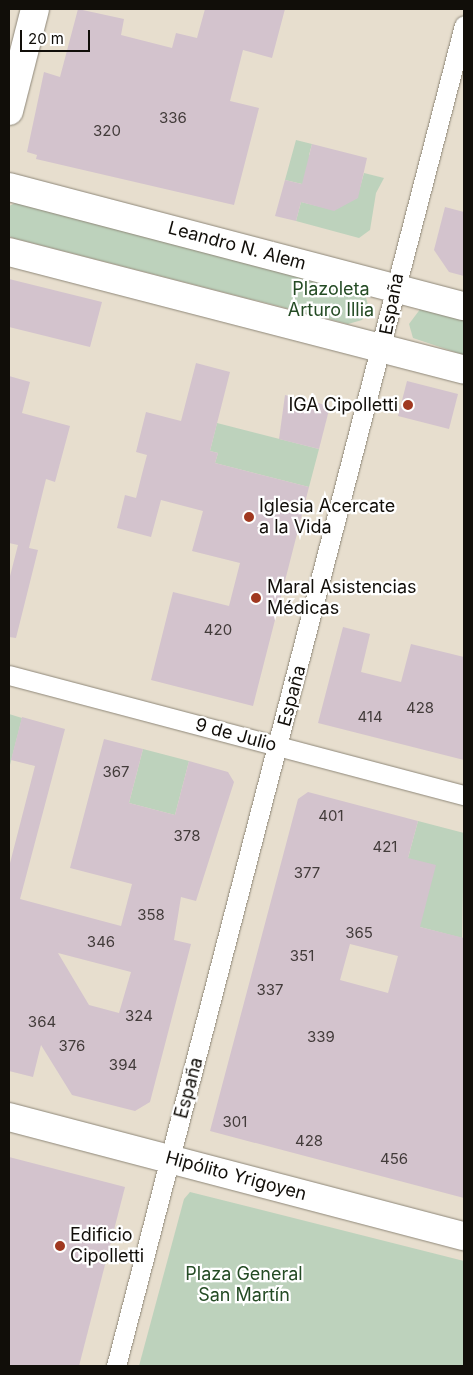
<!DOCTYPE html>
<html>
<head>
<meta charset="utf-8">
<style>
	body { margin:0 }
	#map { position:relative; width:473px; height:1375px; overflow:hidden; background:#e7dece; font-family:Inter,sans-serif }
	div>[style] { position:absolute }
	.green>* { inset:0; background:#bdd2bc }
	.building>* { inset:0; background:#d3c3cd }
	.roads { filter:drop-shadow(0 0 1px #8e8778) drop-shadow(0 0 1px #8e8778) }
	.street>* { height:19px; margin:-9.5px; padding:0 9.5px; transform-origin:9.5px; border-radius:9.5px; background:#fff }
	.secondary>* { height:28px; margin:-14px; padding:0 14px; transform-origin:14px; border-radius:14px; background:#fff }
	.dots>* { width:14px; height:14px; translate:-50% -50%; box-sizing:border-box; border:2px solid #fff; border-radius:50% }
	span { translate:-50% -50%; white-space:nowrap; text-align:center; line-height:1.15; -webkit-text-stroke:4.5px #fff; paint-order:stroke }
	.number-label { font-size:15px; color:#423b3a }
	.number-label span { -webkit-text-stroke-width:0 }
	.street-label { font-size:18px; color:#110e09 }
	.park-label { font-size:18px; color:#244b24 }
	.poi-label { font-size:18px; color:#110e09 }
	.right { translate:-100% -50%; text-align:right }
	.left { translate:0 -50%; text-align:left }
	.frame { position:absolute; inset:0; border:10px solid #110e09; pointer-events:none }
	.scale { position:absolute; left:20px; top:30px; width:70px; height:22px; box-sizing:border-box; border:2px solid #110e09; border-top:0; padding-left:6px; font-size:15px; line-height:18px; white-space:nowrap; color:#110e09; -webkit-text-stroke:4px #fff; paint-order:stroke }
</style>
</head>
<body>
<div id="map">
	<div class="green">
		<div style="clip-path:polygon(296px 140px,312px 144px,309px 155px,322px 159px,315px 187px,285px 180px)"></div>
		<div style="clip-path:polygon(364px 173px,384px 178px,376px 193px,370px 230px,359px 238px,296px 221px,301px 202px,334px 210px,357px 198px)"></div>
		<div style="clip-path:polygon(20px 201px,365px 293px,369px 310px,362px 320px,348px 324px,13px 238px,9px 236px,9px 206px)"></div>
		<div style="clip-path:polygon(421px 308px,464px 315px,464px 355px,413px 338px,409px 324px)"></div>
		<div style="clip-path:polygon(217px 423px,319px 449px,309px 487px,215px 463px,218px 453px,210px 451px)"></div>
		<div style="clip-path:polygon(9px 714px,22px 718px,9px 769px)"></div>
		<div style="clip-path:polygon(143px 749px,189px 761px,175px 815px,129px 803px)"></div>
		<div style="clip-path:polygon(418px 821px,464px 833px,462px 938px,420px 927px,408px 858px)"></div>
		<div style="clip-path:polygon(190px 1192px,464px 1261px,464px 1366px,139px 1366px,184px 1199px)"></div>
	</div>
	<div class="building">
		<div style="clip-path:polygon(78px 9px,124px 19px,121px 35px,172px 48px,176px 33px,197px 38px,205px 9px,285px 9px,272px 58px,243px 50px,230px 101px,259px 108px,234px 205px,36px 159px,37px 155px,27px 152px,44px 72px,60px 77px)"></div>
		<div style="clip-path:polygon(312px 144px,367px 158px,358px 198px,334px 211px,301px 202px,296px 221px,275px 216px,285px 180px,302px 184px)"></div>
		<div style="clip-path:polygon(445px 207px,464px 212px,464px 276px,449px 272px,434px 250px)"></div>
		<div style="clip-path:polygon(9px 279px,102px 302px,90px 347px,9px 327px)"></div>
		<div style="clip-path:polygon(196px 363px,230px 372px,210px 451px,218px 453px,215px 463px,309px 487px,253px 706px,151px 680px,173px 592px,229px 606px,240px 563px,192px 551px,203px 511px,161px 500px,151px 537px,117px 528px,125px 495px,136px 498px,142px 474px,147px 455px,136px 452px,146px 412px,181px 421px)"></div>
		<div style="clip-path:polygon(9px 376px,30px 382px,22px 413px,70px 426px,55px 482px,46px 479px,29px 548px,38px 550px,16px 638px,9px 637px,9px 580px,18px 545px,9px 543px)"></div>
		<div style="clip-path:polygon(407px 381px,458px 394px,449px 429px,398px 416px)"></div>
		<div style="clip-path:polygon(285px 395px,330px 406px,319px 449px,279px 439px)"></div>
		<div style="clip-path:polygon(343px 627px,370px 634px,361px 672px,401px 682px,411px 644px,464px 657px,464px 760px,318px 723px)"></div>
		<div style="clip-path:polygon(evenodd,22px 717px,65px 729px,20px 899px,121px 926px,132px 884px,70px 868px,104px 739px,143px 749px,129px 803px,175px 815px,189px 761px,228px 772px,234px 782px,196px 901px,181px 897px,174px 940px,191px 944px,150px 1102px,135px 1111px,72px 1095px,41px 1045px,33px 1077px,9px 1071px,9px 867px,35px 766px,11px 760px,22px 717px,58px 953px,131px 972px,119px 1013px,89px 1005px,58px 953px)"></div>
		<div style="clip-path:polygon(evenodd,308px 792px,418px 821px,408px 858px,436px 865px,420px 927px,464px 938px,464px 1198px,210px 1131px,298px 799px,308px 792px,350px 944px,398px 956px,388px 993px,340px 980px,350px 944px)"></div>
		<div style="clip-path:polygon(9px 1157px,125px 1187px,79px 1366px,9px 1366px)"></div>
	</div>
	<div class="roads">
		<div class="street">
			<div style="left:9px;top:675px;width:471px;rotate:14.8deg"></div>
			<div style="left:116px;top:1366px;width:1385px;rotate:-75.45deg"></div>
		</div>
		<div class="secondary">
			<div style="left:9px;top:111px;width:105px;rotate:-75.7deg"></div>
			<div style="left:9px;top:187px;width:470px;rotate:14.7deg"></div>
			<div style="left:9px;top:252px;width:470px;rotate:14.5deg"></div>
			<div style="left:9px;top:1117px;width:470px;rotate:14.7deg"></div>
		</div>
	</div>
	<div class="dots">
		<div style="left:408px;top:405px;background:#a03820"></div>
		<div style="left:249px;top:517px;background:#a03820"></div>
		<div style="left:256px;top:598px;background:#a03820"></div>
		<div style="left:60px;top:1246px;background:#a03820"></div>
	</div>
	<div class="number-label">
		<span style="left:173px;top:118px">336</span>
		<span style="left:107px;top:131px">320</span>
		<span style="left:218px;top:630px">420</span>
		<span style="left:420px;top:708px">428</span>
		<span style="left:370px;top:717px">414</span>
		<span style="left:116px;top:772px">367</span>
		<span style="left:331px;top:816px">401</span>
		<span style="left:187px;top:836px">378</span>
		<span style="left:385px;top:847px">421</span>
		<span style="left:307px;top:873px">377</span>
		<span style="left:151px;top:915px">358</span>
		<span style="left:359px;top:933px">365</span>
		<span style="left:101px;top:942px">346</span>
		<span style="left:302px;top:956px">351</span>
		<span style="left:270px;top:990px">337</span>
		<span style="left:139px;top:1016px">324</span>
		<span style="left:42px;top:1022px">364</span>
		<span style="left:321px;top:1037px">339</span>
		<span style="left:72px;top:1046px">376</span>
		<span style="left:123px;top:1065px">394</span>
		<span style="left:235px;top:1122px">301</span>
		<span style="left:309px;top:1141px">428</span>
		<span style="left:394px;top:1159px">456</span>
	</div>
	<div class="street-label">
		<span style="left:237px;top:246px;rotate:15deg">Leandro N. Alem</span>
		<span style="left:392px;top:304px;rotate:-79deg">España</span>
		<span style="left:292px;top:696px;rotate:-75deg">España</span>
		<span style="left:236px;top:735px;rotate:15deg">9 de Julio</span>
		<span style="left:189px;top:1088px;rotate:-75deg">España</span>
		<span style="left:236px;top:1176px;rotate:15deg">Hipólito Yrigoyen</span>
	</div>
	<div class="park-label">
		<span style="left:331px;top:300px">Plazoleta<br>Arturo Illia</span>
		<span style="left:244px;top:1285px">Plaza General<br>San Martín</span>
	</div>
	<div class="poi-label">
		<span class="right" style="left:398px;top:405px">IGA Cipolletti</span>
		<span class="left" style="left:259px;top:517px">Iglesia Acercate<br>a la Vida</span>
		<span class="left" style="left:267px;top:598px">Maral Asistencias<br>Médicas</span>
		<span class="left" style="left:70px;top:1246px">Edificio<br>Cipolletti</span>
	</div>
	<div class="frame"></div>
	<div class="scale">20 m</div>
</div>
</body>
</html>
